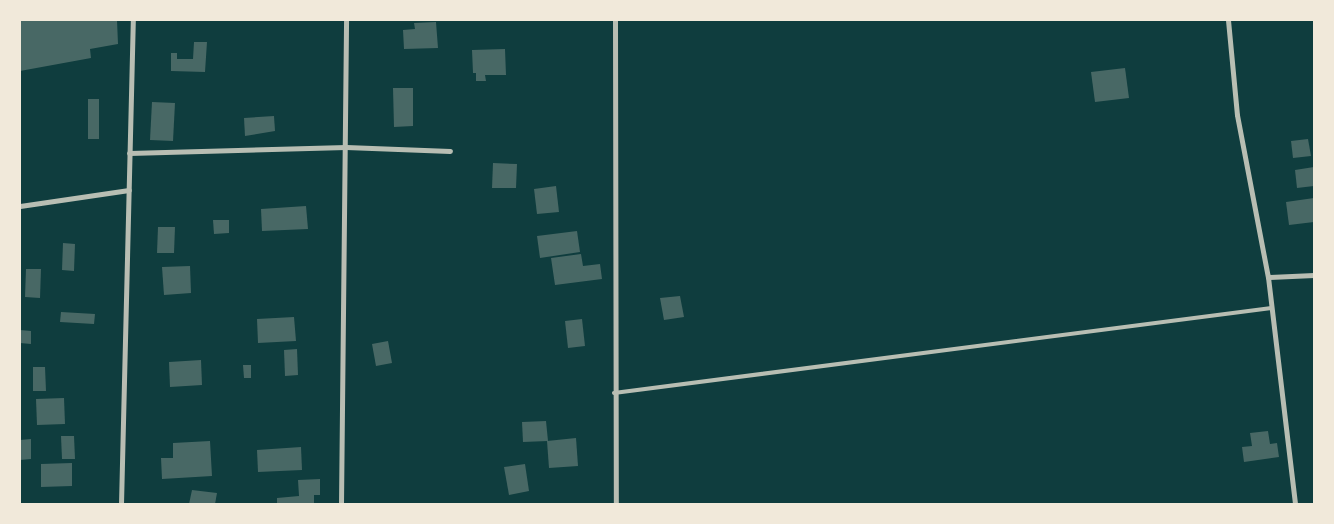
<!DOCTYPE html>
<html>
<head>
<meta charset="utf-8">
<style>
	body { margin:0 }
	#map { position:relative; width:1334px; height:524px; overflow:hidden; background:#0f3d3e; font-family:"Source Serif 4",serif }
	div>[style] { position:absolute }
	.building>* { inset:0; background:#486865 }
	.service>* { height:4px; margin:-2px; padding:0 2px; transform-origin:2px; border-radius:2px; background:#b8beb3 }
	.minor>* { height:5px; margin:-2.5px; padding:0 2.5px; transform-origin:2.5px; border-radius:2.5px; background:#b8beb3 }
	span { translate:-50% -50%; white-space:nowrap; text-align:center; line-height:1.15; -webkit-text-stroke:5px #f1e9da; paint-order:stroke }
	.frame { position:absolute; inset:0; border:21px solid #f1e9da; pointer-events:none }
</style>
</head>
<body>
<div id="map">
	<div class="building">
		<div style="clip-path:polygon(20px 20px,117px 20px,118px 44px,90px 49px,91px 58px,20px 71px)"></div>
		<div style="clip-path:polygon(436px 22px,438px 48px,404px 49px,403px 30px,415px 29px,414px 23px)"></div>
		<div style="clip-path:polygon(194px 42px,207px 42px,205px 72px,171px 71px,171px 53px,177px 53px,177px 59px,193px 59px)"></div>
		<div style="clip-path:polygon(505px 49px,506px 75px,485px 75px,486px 81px,476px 81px,476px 73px,473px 73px,472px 50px)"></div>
		<div style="clip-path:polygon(1125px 68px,1129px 98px,1095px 102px,1091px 72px)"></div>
		<div style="clip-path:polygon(393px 88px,413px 88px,413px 126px,394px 127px)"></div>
		<div style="clip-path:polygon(88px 99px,99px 99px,99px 139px,88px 139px)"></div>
		<div style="clip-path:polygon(152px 102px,175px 103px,173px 141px,150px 140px)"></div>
		<div style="clip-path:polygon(274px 116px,275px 131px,245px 136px,244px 118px)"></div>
		<div style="clip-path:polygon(1308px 139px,1311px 156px,1293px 158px,1291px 141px)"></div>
		<div style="clip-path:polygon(493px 163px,517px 164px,516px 188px,492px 188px)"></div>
		<div style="clip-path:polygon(1314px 167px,1314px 186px,1297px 188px,1295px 170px)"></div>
		<div style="clip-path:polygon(556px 186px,559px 212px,537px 214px,534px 189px)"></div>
		<div style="clip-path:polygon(1314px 198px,1314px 222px,1289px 225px,1286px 202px)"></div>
		<div style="clip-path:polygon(306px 206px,308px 229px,262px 231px,261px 209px)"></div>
		<div style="clip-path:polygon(213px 220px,229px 220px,229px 233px,214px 234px)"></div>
		<div style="clip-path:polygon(158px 227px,175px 227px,174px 253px,157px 253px)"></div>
		<div style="clip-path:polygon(577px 231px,580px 252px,540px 258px,537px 236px)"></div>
		<div style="clip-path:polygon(63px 243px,75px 244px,74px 271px,62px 270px)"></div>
		<div style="clip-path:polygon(581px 254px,583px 266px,600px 264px,602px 279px,555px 285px,551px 258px)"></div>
		<div style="clip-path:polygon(190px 266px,191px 293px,164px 295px,162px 267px)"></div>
		<div style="clip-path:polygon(26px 269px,41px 269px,40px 298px,25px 297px)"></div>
		<div style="clip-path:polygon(680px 296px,684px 317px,664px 320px,660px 298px)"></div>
		<div style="clip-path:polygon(61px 312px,95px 314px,94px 324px,60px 322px)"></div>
		<div style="clip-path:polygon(294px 317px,296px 341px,258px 343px,257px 319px)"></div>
		<div style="clip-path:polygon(582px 319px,585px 346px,568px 348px,565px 321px)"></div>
		<div style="clip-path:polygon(20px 330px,31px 331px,31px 344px,20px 343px)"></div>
		<div style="clip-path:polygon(388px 341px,392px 363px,376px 366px,372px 344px)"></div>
		<div style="clip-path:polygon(297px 349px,298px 375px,285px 376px,284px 350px)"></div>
		<div style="clip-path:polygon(201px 360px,202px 385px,170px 387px,169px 362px)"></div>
		<div style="clip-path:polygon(243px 365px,251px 365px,251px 378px,244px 378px)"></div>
		<div style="clip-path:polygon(33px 367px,45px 367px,46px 391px,33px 391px)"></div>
		<div style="clip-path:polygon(64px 398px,65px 424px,37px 425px,36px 399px)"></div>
		<div style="clip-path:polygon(546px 421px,548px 441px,523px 442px,522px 422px)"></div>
		<div style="clip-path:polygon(1268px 431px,1270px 444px,1277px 443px,1279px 457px,1244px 462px,1242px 447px,1252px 446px,1250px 433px)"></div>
		<div style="clip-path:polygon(61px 436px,74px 436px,75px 459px,62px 459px)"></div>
		<div style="clip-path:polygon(576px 438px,578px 466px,549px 468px,547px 441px)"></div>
		<div style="clip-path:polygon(31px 439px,31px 459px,20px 460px,20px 440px)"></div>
		<div style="clip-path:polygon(210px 441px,212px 476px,162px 479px,161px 458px,173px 458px,173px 443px)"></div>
		<div style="clip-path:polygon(301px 447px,302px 470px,258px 472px,257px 450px)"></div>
		<div style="clip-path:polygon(72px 463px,72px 486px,41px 487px,41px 464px)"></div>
		<div style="clip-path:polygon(525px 464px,529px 491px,509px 495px,504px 467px)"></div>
		<div style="clip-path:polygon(320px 479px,320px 495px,314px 495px,314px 504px,277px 504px,277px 498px,299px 496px,298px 480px)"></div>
		<div style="clip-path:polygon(192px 490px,217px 493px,215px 504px,189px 504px)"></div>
	</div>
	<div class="service">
		<div style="left:614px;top:393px;width:663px;rotate:-7.36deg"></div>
	</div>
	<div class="minor">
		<div style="left:615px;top:20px;width:484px;rotate:89.9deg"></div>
		<div style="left:1228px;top:20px;width:95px;rotate:84.6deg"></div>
		<div style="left:1237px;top:115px;width:165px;rotate:79.2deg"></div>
		<div style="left:1268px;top:277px;width:229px;rotate:83.2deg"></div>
		<div style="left:129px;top:153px;width:217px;rotate:-1.6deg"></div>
		<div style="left:346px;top:147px;width:104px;rotate:2.2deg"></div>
		<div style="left:20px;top:206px;width:110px;rotate:-8.4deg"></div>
		<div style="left:1268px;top:277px;width:46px;rotate:-2.5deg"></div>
		<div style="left:121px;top:504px;width:484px;rotate:-88.6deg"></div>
		<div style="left:341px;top:504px;width:484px;rotate:-89.4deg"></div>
	</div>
	<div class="frame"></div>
</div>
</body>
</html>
